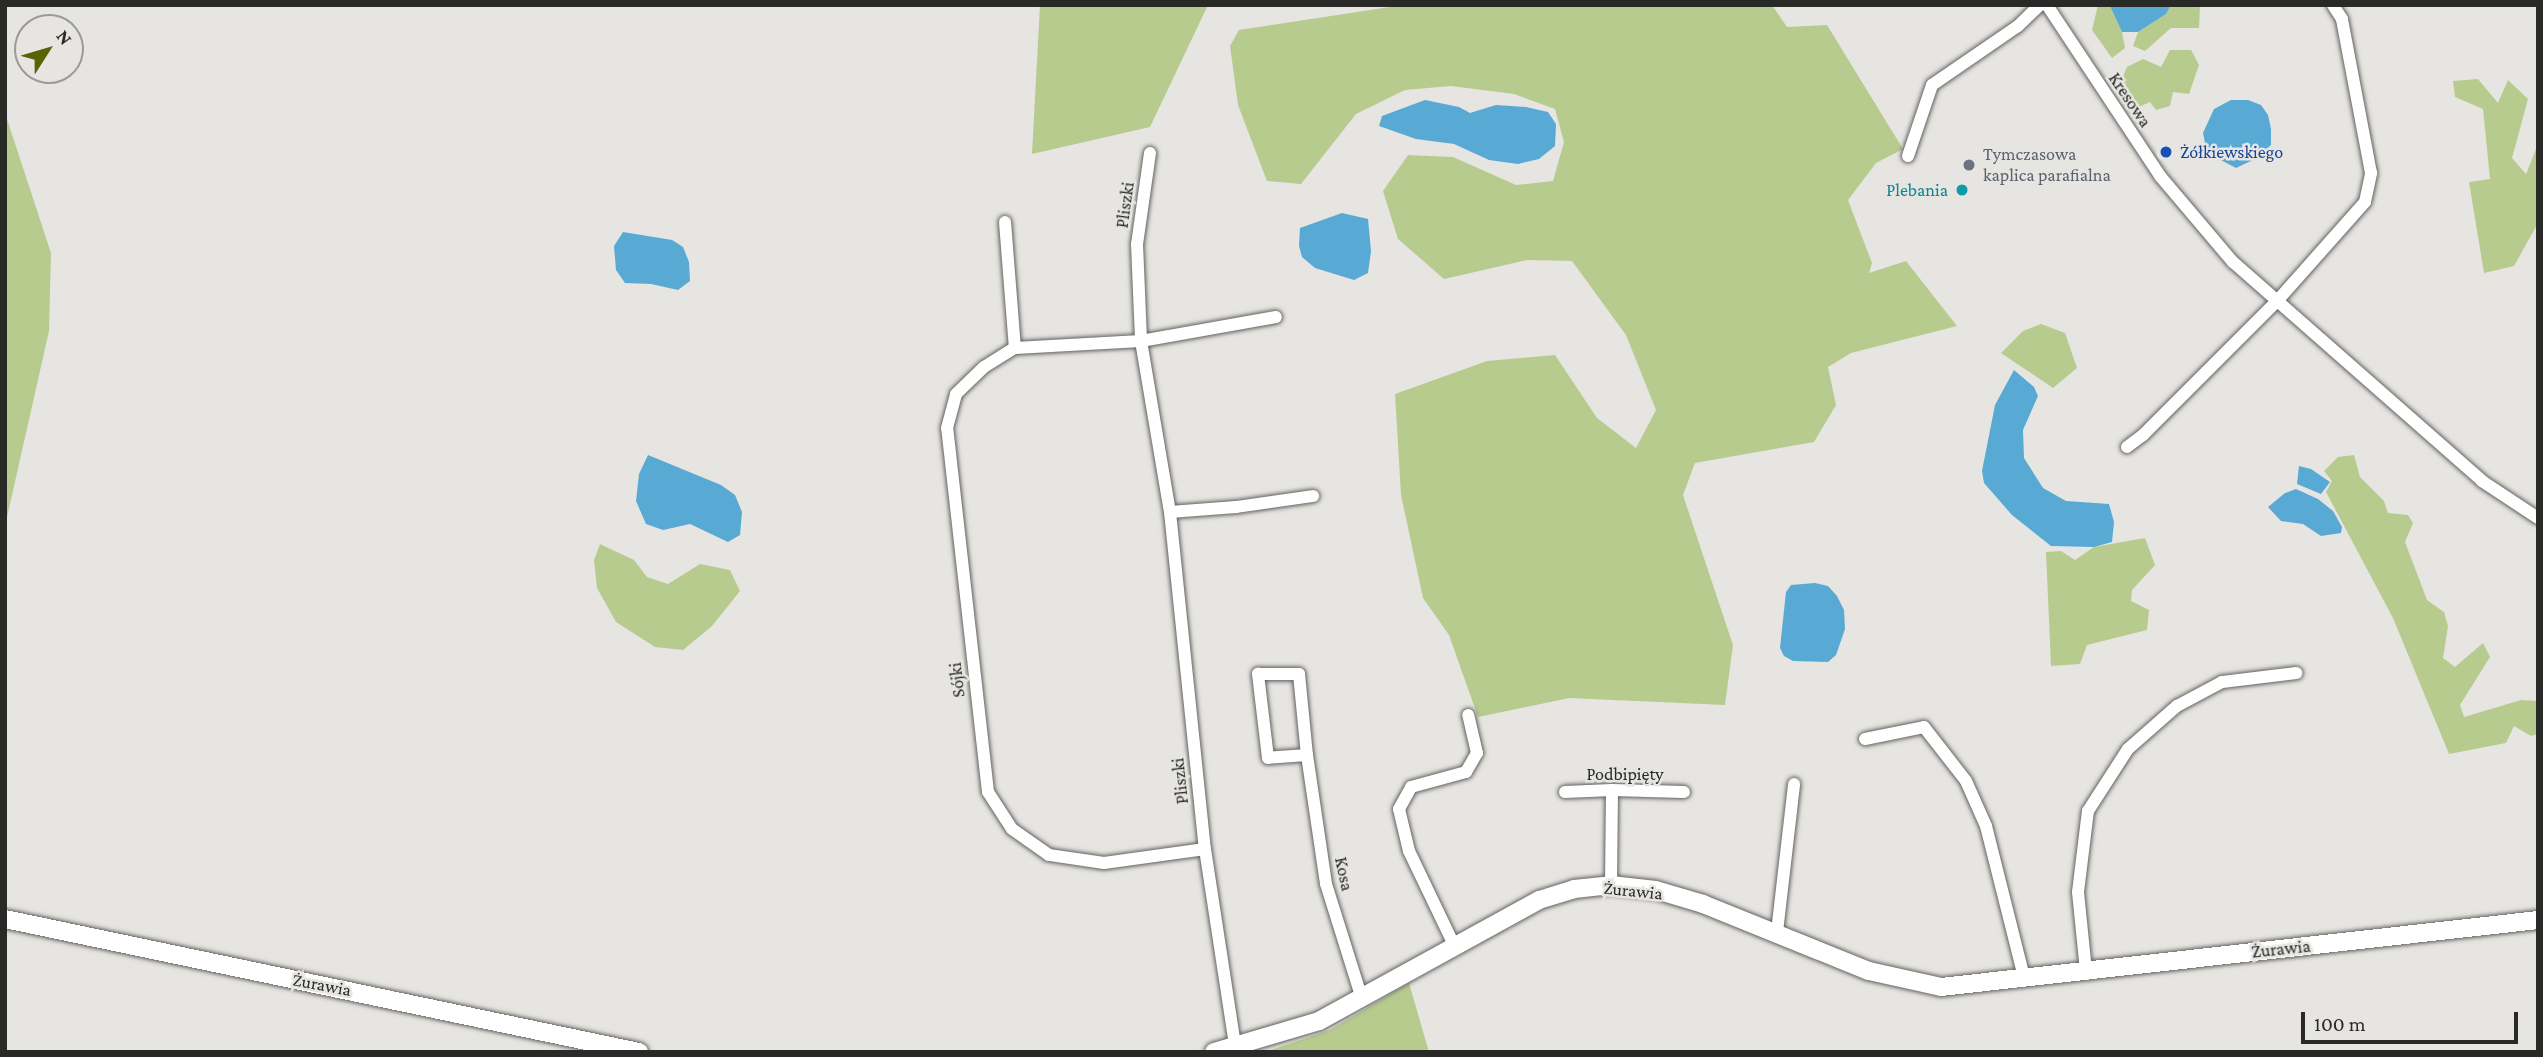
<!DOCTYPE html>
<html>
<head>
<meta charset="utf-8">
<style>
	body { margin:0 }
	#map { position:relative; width:2543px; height:1057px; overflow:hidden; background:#e6e5e1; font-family:"Crimson Pro",serif }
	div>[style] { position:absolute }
	.green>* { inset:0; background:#b7cb8f }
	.water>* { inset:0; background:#58a9d4 }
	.roads { filter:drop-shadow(0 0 2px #636260) drop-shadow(0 0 2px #636260) }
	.street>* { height:12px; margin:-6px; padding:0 6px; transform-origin:6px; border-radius:6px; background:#fff }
	.secondary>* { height:18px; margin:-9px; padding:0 9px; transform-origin:9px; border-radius:9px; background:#fff }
	.dots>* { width:19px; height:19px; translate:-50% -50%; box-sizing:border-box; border:4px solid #e6e5e1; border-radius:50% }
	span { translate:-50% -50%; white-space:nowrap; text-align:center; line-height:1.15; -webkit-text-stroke:5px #e6e5e1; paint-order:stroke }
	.street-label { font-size:18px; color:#292927 }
	.transit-label { font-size:18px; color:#164399 }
	.left { translate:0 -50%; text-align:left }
	.worship-label { font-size:18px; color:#5b616d }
	.culture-label { font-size:18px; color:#0d838f }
	.right { translate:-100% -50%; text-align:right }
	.frame { position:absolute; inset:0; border:7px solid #292927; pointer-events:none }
	.north { position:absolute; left:14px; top:14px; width:70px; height:70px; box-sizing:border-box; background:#e6e5e1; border:2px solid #9a9a97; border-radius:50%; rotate:53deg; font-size:19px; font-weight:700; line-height:28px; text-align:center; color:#292927 }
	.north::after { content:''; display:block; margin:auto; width:24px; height:32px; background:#576304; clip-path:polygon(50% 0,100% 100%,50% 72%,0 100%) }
	.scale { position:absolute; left:2301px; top:1012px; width:217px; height:32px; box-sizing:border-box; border:4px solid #292927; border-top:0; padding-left:9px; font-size:21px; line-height:24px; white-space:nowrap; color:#292927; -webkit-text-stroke:5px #e6e5e1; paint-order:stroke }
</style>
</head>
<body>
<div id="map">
	<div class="green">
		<div style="clip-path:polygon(1040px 5px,1208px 5px,1150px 127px,1032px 154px)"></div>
		<div style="clip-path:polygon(1403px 5px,1772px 5px,1787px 27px,1827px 25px,1903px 149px,1876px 163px,1848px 200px,1872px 263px,1869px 273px,1906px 261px,1957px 326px,1851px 353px,1828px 367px,1836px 405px,1814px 442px,1695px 463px,1683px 495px,1733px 645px,1725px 705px,1569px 698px,1478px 717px,1449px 635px,1423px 598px,1401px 495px,1395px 394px,1487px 361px,1555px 355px,1597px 418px,1636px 448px,1656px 410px,1626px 335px,1572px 261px,1527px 260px,1444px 279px,1398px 239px,1383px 191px,1408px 155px,1453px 157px,1516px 185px,1553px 181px,1564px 142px,1555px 109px,1514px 94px,1451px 86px,1405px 90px,1356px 114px,1301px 184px,1267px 181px,1238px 105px,1230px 46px,1239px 30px)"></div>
		<div style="clip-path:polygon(2098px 5px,2110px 6px,2122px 32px,2125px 48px,2112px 58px,2092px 30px)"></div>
		<div style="clip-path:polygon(2171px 5px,2200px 5px,2199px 28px,2171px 28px,2145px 51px,2133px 46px,2138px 32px,2166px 14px)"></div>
		<div style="clip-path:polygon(2170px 50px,2191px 50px,2199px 65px,2189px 94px,2173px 92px,2170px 106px,2156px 110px,2150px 102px,2139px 107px,2122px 79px,2127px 67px,2143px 59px,2161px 67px)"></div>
		<div style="clip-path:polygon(2478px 79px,2498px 103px,2508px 80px,2528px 99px,2512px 158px,2526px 174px,2538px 144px,2538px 223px,2514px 266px,2484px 273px,2469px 182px,2490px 179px,2483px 109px,2455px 97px,2453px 81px)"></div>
		<div style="clip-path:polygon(5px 113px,51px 253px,49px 331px,5px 526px)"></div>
		<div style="clip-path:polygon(2041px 324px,2065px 333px,2077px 368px,2053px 388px,2001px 353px,2023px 331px)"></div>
		<div style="clip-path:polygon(2354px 455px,2360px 477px,2384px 501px,2388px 513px,2408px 515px,2413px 523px,2405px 542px,2427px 600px,2444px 612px,2448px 626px,2443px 658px,2455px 667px,2483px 643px,2490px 657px,2460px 705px,2464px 717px,2521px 700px,2538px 701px,2538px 734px,2531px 736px,2514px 726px,2506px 743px,2449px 754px,2393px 618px,2326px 492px,2332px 481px,2324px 471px,2338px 457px)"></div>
		<div style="clip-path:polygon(2145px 538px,2155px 565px,2132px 590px,2131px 601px,2149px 610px,2147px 630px,2087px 645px,2080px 664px,2051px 666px,2046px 552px,2061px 551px,2075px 560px,2094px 547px)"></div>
		<div style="clip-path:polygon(600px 544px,634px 560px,647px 577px,668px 584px,700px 564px,730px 570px,740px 591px,712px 626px,683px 650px,655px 647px,616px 622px,597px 588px,594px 560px)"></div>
		<div style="clip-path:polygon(1409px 983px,1429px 1052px,1265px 1052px,1330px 1030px)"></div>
	</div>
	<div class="water">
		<div style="clip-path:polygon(2171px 5px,2166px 14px,2138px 32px,2122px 32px,2110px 6px)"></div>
		<div style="clip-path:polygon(1425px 100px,1459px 107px,1470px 113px,1496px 105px,1526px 107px,1548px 112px,1556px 124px,1555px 146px,1539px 159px,1518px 164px,1489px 160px,1454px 144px,1416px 139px,1379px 126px,1382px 116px)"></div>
		<div style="clip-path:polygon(2231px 100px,2248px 100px,2261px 105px,2268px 115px,2271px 129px,2271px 145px,2255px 159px,2236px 168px,2217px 158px,2205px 143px,2203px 133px,2214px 109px)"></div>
		<div style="clip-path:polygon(1342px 213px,1368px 219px,1371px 251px,1368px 273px,1354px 280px,1315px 268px,1302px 257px,1299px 246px,1300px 228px)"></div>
		<div style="clip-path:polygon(623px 232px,672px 240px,683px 247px,689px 262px,690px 281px,678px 290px,651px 284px,625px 283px,616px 270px,614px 246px)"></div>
		<div style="clip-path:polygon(2014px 370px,2034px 387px,2038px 396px,2023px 430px,2024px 458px,2043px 488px,2066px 501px,2109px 504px,2114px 522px,2112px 542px,2094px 547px,2051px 546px,2012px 515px,1984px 483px,1982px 471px,1995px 405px)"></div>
		<div style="clip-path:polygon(648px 455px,721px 485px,735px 495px,742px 512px,740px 535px,728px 542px,690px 524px,663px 530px,646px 524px,636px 501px,639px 474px)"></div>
		<div style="clip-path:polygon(2299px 466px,2311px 469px,2330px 482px,2321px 494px,2297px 484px)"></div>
		<div style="clip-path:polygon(2296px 489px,2318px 499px,2333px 511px,2342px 527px,2341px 533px,2321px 536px,2303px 524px,2281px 521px,2268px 507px,2285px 493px)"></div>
		<div style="clip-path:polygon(1815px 583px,1828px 586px,1837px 596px,1844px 610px,1845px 629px,1836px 655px,1828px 662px,1793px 661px,1784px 656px,1780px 648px,1786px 592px,1791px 585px)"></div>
	</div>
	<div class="roads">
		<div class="street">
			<div style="left:2047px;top:5px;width:205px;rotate:56.5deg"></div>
			<div style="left:2160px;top:176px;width:113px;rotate:49.7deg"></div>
			<div style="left:2233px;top:262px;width:332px;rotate:41.3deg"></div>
			<div style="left:2482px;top:481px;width:67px;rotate:33.5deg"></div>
			<div style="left:1150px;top:153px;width:92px;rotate:98.1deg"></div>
			<div style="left:1137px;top:244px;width:97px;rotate:87.6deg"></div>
			<div style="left:1141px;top:341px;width:173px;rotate:80.4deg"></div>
			<div style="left:1170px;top:512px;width:339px;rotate:84.1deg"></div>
			<div style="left:1205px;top:849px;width:204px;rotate:81.3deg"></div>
			<div style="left:1908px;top:156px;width:75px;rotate:-71.3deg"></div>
			<div style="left:1932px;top:85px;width:104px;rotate:-34.5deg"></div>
			<div style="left:2018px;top:26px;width:30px;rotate:-44deg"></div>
			<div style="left:1005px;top:222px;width:126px;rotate:85.5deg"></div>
			<div style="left:2127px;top:447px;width:20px;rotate:-37deg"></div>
			<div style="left:2143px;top:435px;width:191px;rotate:-45deg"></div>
			<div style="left:2278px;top:300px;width:131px;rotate:-48.4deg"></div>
			<div style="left:2365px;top:202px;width:30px;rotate:-78deg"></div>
			<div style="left:2371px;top:173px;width:157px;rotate:-100.7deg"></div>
			<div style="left:2342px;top:19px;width:17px;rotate:-123deg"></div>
			<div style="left:1170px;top:512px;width:66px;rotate:-4.3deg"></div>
			<div style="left:1236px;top:507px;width:78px;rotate:-8.1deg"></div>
			<div style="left:1865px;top:739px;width:60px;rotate:-11.5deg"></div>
			<div style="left:1924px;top:727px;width:68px;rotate:52.1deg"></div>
			<div style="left:1966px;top:781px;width:49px;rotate:66deg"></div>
			<div style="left:1986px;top:826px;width:156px;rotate:75.9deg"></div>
			<div style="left:1307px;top:755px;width:39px;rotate:176deg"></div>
			<div style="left:1268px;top:758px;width:85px;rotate:-96.8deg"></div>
			<div style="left:1258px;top:674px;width:41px"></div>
			<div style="left:1299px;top:674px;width:81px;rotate:84.4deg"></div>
			<div style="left:1307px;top:755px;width:130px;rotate:81.6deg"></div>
			<div style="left:1326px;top:884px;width:117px;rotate:72.6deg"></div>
			<div style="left:1565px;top:792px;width:47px;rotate:-2.4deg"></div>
			<div style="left:1612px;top:790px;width:72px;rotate:1.6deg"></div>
			<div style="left:1205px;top:849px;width:102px;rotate:172.1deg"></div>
			<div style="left:1104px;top:863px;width:56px;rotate:-171.7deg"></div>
			<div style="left:1049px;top:855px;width:45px;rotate:-144.9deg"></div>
			<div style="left:1012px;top:829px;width:44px;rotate:-123deg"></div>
			<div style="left:988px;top:792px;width:366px;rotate:-96.4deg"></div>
			<div style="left:947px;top:428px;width:35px;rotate:-75deg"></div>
			<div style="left:956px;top:394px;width:39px;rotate:-44deg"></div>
			<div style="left:984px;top:367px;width:36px;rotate:-32deg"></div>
			<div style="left:1015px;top:348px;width:126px;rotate:-3.2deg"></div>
			<div style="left:1141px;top:341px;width:137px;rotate:-10.1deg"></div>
			<div style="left:1611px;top:885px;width:95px;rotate:-89.4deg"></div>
			<div style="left:1777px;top:932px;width:149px;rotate:-83.4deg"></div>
			<div style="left:1454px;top:945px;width:104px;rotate:-115.6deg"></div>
			<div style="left:1409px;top:851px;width:43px;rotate:-103.4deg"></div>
			<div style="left:1399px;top:809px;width:25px;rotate:-61deg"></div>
			<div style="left:1411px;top:787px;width:57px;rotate:-15.3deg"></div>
			<div style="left:1466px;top:772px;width:22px;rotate:-60deg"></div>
			<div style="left:1477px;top:753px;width:39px;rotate:-103deg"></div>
			<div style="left:2086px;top:971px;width:79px;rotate:-95.8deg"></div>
			<div style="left:2078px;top:892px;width:82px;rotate:-83deg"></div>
			<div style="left:2088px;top:811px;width:74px;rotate:-57.2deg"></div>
			<div style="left:2128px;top:749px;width:65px;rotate:-41.3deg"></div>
			<div style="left:2177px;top:706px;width:51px;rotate:-28.1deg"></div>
			<div style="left:2222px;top:682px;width:75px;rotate:-6.9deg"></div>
		</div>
		<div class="secondary">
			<div style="left:5px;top:919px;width:648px;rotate:11.85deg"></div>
			<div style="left:1214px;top:1052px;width:109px;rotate:-16.4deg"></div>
			<div style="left:1319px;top:1021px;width:251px;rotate:-28.8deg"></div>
			<div style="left:1539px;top:900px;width:37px;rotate:-17deg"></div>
			<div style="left:1574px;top:889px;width:37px;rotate:-6deg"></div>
			<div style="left:1611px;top:885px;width:45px;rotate:6.3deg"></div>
			<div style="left:1656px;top:890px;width:49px;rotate:16.6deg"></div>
			<div style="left:1703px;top:904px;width:179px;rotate:22deg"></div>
			<div style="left:1869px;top:971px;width:74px;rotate:12.5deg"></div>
			<div style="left:1941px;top:987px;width:601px;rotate:-6.4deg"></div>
		</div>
	</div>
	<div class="dots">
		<div style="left:2166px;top:152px;background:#1a4fb4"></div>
		<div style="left:1969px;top:165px;background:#6b7280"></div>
		<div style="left:1962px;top:190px;background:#0f9aa8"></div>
	</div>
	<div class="street-label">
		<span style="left:2130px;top:100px;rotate:56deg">Kresowa</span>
		<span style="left:1125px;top:205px;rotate:-82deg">Pliszki</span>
		<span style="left:957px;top:680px;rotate:-97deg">Sójki</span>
		<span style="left:1625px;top:774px">Podbipięty</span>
		<span style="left:1180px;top:781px;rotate:-96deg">Pliszki</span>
		<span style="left:1344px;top:874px;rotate:78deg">Kosa</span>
		<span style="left:1633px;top:891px;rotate:6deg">Żurawia</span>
		<span style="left:2281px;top:949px;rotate:-6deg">Żurawia</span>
		<span style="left:322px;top:985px;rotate:11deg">Żurawia</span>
	</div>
	<div class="transit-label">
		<span class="left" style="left:2180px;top:152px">Żółkiewskiego</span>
	</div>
	<div class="worship-label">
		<span class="left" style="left:1983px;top:165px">Tymczasowa<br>kaplica parafialna</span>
	</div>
	<div class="culture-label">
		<span class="right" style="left:1948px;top:190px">Plebania</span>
	</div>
	<div class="frame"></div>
	<div class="north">N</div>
	<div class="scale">100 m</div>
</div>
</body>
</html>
